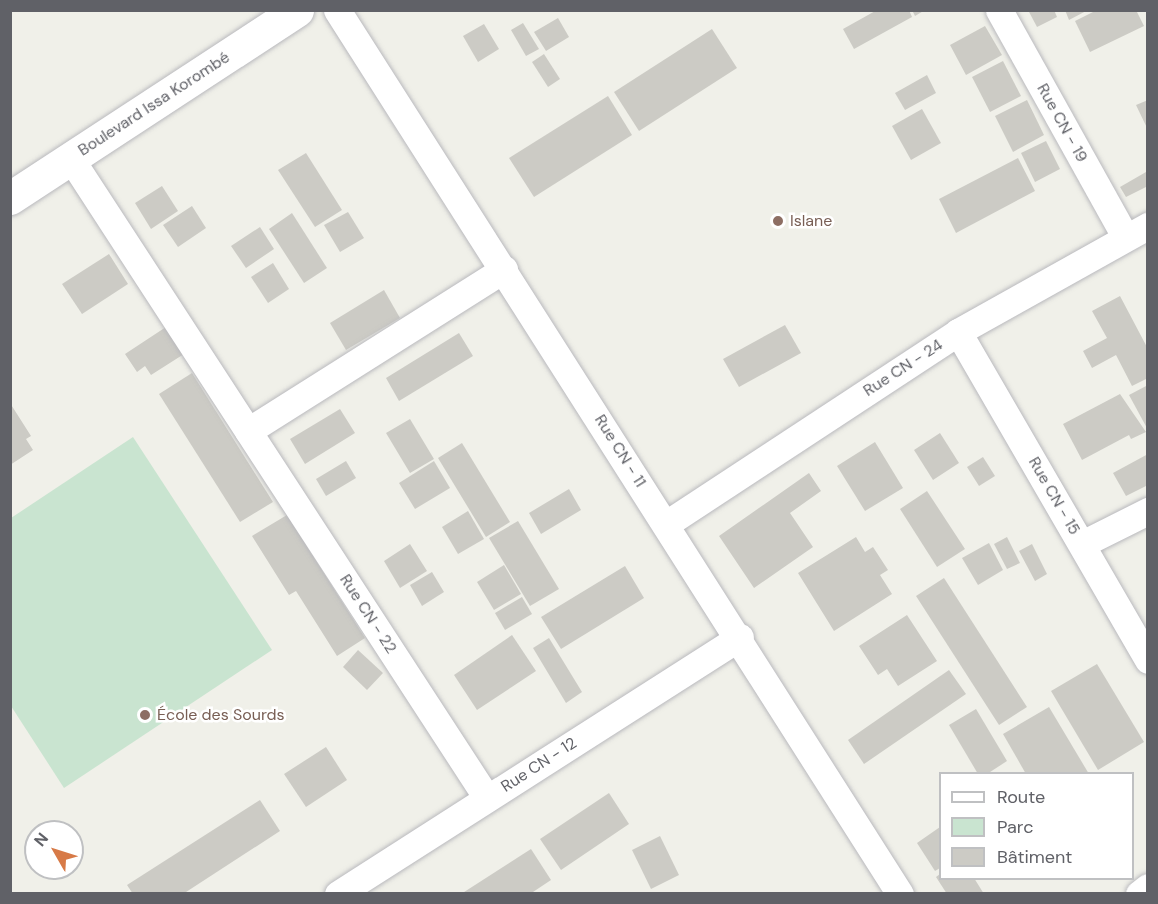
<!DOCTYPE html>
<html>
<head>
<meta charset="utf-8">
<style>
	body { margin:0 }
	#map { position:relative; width:1158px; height:904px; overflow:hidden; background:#f0f0e9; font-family:"DM Sans",sans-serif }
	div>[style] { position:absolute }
	.green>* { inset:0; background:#c9e4d0 }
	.building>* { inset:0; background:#cccbc5 }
	.roads { filter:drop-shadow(0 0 2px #b9b9bd) drop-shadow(0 0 2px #b9b9bd) }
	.street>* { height:27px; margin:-13.5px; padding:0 13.5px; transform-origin:13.5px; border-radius:13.5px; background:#fff }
	.secondary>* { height:33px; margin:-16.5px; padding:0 16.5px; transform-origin:16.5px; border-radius:16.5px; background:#fff }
	.dots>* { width:16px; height:16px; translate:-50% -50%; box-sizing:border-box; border:3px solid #fff; border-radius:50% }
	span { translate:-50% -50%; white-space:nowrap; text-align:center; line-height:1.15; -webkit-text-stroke:5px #fff; paint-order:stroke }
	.street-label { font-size:16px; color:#606167 }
	.education-label { font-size:16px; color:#785e54 }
	.left { translate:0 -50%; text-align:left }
	.frame { position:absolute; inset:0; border:12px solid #606167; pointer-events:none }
	.legend { position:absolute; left:939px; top:772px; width:195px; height:108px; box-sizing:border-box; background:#fff; border:2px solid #bfc0c2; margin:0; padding:8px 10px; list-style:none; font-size:18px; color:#606167 }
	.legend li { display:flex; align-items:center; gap:12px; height:30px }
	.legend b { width:30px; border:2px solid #bfc0c2 }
	.north { position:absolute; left:24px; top:820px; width:60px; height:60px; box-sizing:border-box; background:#fff; border:2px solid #bfc0c2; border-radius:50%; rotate:309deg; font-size:16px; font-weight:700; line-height:24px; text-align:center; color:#606167 }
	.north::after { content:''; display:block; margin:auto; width:21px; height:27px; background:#d77a47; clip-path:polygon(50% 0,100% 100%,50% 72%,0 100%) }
</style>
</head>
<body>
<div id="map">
	<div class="green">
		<div style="clip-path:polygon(133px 437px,272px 650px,64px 788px,11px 706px,11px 518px)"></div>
	</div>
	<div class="building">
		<div style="clip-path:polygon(877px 10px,909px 10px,912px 17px,854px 49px,843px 29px)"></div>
		<div style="clip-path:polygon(912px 10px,925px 10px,915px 16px)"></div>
		<div style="clip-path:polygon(1028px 10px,1054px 10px,1057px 17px,1037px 27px)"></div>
		<div style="clip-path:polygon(1065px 10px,1088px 10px,1069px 20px)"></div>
		<div style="clip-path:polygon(1097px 10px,1136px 10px,1144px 26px,1090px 52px,1075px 21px)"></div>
		<div style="clip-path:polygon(558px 18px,569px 37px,546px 51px,534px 32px)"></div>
		<div style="clip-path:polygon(523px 23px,539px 49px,526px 56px,511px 30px)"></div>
		<div style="clip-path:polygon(484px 24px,499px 49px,478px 62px,463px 36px)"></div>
		<div style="clip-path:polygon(985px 26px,1002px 55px,966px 75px,950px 45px)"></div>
		<div style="clip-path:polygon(712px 29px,737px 68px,639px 131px,614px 92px)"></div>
		<div style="clip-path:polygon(544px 54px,560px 79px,548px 87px,532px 62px)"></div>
		<div style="clip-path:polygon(1003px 61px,1021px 96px,990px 112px,972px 77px)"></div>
		<div style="clip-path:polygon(927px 75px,936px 93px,905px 110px,895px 93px)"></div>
		<div style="clip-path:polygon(608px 96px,632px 135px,534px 197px,509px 158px)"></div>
		<div style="clip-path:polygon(1027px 100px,1044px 135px,1013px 152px,995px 116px)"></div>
		<div style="clip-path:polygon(1148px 100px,1148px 130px,1136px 105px)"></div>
		<div style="clip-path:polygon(922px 109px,941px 143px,911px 160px,892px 126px)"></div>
		<div style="clip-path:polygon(1046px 141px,1060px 169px,1035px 182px,1021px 153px)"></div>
		<div style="clip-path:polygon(306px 153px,342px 210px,315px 227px,278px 170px)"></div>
		<div style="clip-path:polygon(1018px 158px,1035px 191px,956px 233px,939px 199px)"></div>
		<div style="clip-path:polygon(1146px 172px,1148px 186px,1126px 197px,1120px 187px)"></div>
		<div style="clip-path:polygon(162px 186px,178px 211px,151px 229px,135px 203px)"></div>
		<div style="clip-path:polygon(192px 206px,206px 228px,178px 247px,163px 225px)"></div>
		<div style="clip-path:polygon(348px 212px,364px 238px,340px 252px,324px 225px)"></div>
		<div style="clip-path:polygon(292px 213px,327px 268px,304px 283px,269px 229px)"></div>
		<div style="clip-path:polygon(260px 227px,274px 249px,246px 268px,231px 246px)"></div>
		<div style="clip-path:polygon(109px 254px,128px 284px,82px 314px,62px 284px)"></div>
		<div style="clip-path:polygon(273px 263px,289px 289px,268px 303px,251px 277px)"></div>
		<div style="clip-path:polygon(384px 290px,400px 318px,346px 350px,330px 323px)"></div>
		<div style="clip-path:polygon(1120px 296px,1148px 349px,1148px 378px,1132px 386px,1116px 355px,1092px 368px,1083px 351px,1107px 338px,1092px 311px)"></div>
		<div style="clip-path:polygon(785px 325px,801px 353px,739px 387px,723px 359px)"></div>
		<div style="clip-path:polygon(166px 327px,184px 354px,151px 375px,145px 366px,137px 372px,125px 354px)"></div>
		<div style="clip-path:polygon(459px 333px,473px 356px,399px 401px,386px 378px)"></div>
		<div style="clip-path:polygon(192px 373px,273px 502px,240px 522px,159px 394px)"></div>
		<div style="clip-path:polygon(1148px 385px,1148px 430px,1129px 395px)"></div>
		<div style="clip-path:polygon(1120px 394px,1146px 432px,1131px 439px,1129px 435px,1082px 460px,1063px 424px)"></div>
		<div style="clip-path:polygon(10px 403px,31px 436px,26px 439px,33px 450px,10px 465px)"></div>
		<div style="clip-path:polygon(340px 409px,355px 433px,305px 464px,290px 439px)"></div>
		<div style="clip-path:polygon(410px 419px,434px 459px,410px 473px,386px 433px)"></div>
		<div style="clip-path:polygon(940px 433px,959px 463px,933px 480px,914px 450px)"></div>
		<div style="clip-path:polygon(875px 442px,903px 488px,865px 511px,837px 466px)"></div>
		<div style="clip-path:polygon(462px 443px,510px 522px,486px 537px,438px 458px)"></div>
		<div style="clip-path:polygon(1148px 454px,1148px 485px,1126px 496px,1113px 473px)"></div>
		<div style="clip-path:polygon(983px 457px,995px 476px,979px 486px,967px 467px)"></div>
		<div style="clip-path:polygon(346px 461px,356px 478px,326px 496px,316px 479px)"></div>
		<div style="clip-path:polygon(434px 461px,450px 488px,415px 509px,399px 483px)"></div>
		<div style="clip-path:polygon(809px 473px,821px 491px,790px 513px,813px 547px,754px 588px,719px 536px)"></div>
		<div style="clip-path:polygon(569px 489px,581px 510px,541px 534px,529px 513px)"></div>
		<div style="clip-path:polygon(927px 491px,965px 549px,937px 567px,900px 509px)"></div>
		<div style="clip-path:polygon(468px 511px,484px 539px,458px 554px,442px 527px)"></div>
		<div style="clip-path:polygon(287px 515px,365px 638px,337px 656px,296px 591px,289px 595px,252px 536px)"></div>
		<div style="clip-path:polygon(518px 521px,559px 589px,530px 606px,489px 538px)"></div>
		<div style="clip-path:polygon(856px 537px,865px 552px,873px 547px,888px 570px,880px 575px,892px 594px,834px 631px,798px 573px)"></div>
		<div style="clip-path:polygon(1007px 537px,1020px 563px,1007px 569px,994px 544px)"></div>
		<div style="clip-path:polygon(989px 543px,1003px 570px,978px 585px,962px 558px)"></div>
		<div style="clip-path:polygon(410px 544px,427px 571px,400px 588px,384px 561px)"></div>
		<div style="clip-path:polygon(1032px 544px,1047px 574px,1035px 581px,1019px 551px)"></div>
		<div style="clip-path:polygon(504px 565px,521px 594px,494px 610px,477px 582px)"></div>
		<div style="clip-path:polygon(625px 566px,644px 598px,561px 649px,541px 617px)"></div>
		<div style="clip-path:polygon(432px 572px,444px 592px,422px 606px,410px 585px)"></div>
		<div style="clip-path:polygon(944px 578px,1027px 707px,999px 725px,916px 596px)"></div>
		<div style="clip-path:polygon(522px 597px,532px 614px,505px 630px,495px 613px)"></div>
		<div style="clip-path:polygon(907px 615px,937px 661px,898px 686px,887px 669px,878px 675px,859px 646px)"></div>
		<div style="clip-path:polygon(512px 635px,536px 671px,477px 710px,454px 675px)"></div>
		<div style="clip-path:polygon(549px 638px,582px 692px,566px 703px,533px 648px)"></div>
		<div style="clip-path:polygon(358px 650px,383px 673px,367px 690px,343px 667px)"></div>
		<div style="clip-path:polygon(1097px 664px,1144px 742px,1098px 770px,1051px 691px)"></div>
		<div style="clip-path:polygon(949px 670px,966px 694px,864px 764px,848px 740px)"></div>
		<div style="clip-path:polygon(1049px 707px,1089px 774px,1026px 774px,1003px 734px)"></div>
		<div style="clip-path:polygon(976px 709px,1007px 761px,987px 774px,978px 774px,949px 725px)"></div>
		<div style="clip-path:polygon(326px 747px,347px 780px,306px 807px,284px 774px)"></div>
		<div style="clip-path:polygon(609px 793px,629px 824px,561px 870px,540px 839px)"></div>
		<div style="clip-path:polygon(260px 800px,280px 831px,183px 894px,133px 894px,127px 885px)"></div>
		<div style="clip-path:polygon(940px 827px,940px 868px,935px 871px,917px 843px)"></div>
		<div style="clip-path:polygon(660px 836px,679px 875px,651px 889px,632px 850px)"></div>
		<div style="clip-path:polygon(531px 849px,551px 880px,530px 894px,461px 894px)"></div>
		<div style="clip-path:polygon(940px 874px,940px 878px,974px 878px,984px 894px,947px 894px,936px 877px)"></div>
	</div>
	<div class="roads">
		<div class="street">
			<div style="left:337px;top:10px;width:1048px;rotate:57.51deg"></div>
			<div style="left:999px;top:10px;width:259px;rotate:60.9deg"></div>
			<div style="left:71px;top:159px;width:762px;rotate:56.94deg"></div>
			<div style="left:958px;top:332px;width:379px;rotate:59.9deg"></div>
			<div style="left:248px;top:431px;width:303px;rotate:-32.3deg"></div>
			<div style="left:666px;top:524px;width:349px;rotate:-33.3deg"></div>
			<div style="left:958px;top:332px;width:218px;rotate:-29.2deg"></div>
			<div style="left:1082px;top:544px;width:74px;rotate:-26.6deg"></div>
			<div style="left:338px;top:894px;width:477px;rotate:-32.6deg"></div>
			<div style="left:1139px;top:894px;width:11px;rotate:-38deg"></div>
		</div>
		<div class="secondary">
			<div style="left:10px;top:198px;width:343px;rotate:-33.2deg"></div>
		</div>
	</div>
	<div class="dots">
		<div style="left:778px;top:221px;background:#8d6e63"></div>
		<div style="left:145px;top:715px;background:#8d6e63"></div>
	</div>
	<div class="street-label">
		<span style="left:154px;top:104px;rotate:-33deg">Boulevard Issa Korombé</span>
		<span style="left:1062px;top:123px;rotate:61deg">Rue CN - 19</span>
		<span style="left:903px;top:368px;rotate:-33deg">Rue CN - 24</span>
		<span style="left:620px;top:451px;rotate:58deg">Rue CN - 11</span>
		<span style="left:1054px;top:496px;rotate:60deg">Rue CN - 15</span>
		<span style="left:368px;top:614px;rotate:57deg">Rue CN - 22</span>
		<span style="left:539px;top:765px;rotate:-33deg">Rue CN - 12</span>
	</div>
	<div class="education-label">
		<span class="left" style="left:790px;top:221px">Islane</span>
		<span class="left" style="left:157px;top:715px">École des Sourds</span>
	</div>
	<div class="frame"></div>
	<ul class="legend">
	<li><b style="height:8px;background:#fff"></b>Route</li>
	<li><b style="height:16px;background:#c9e4d0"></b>Parc</li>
	<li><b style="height:16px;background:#cccbc5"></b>Bâtiment</li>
	</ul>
	<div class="north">N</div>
</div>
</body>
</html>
